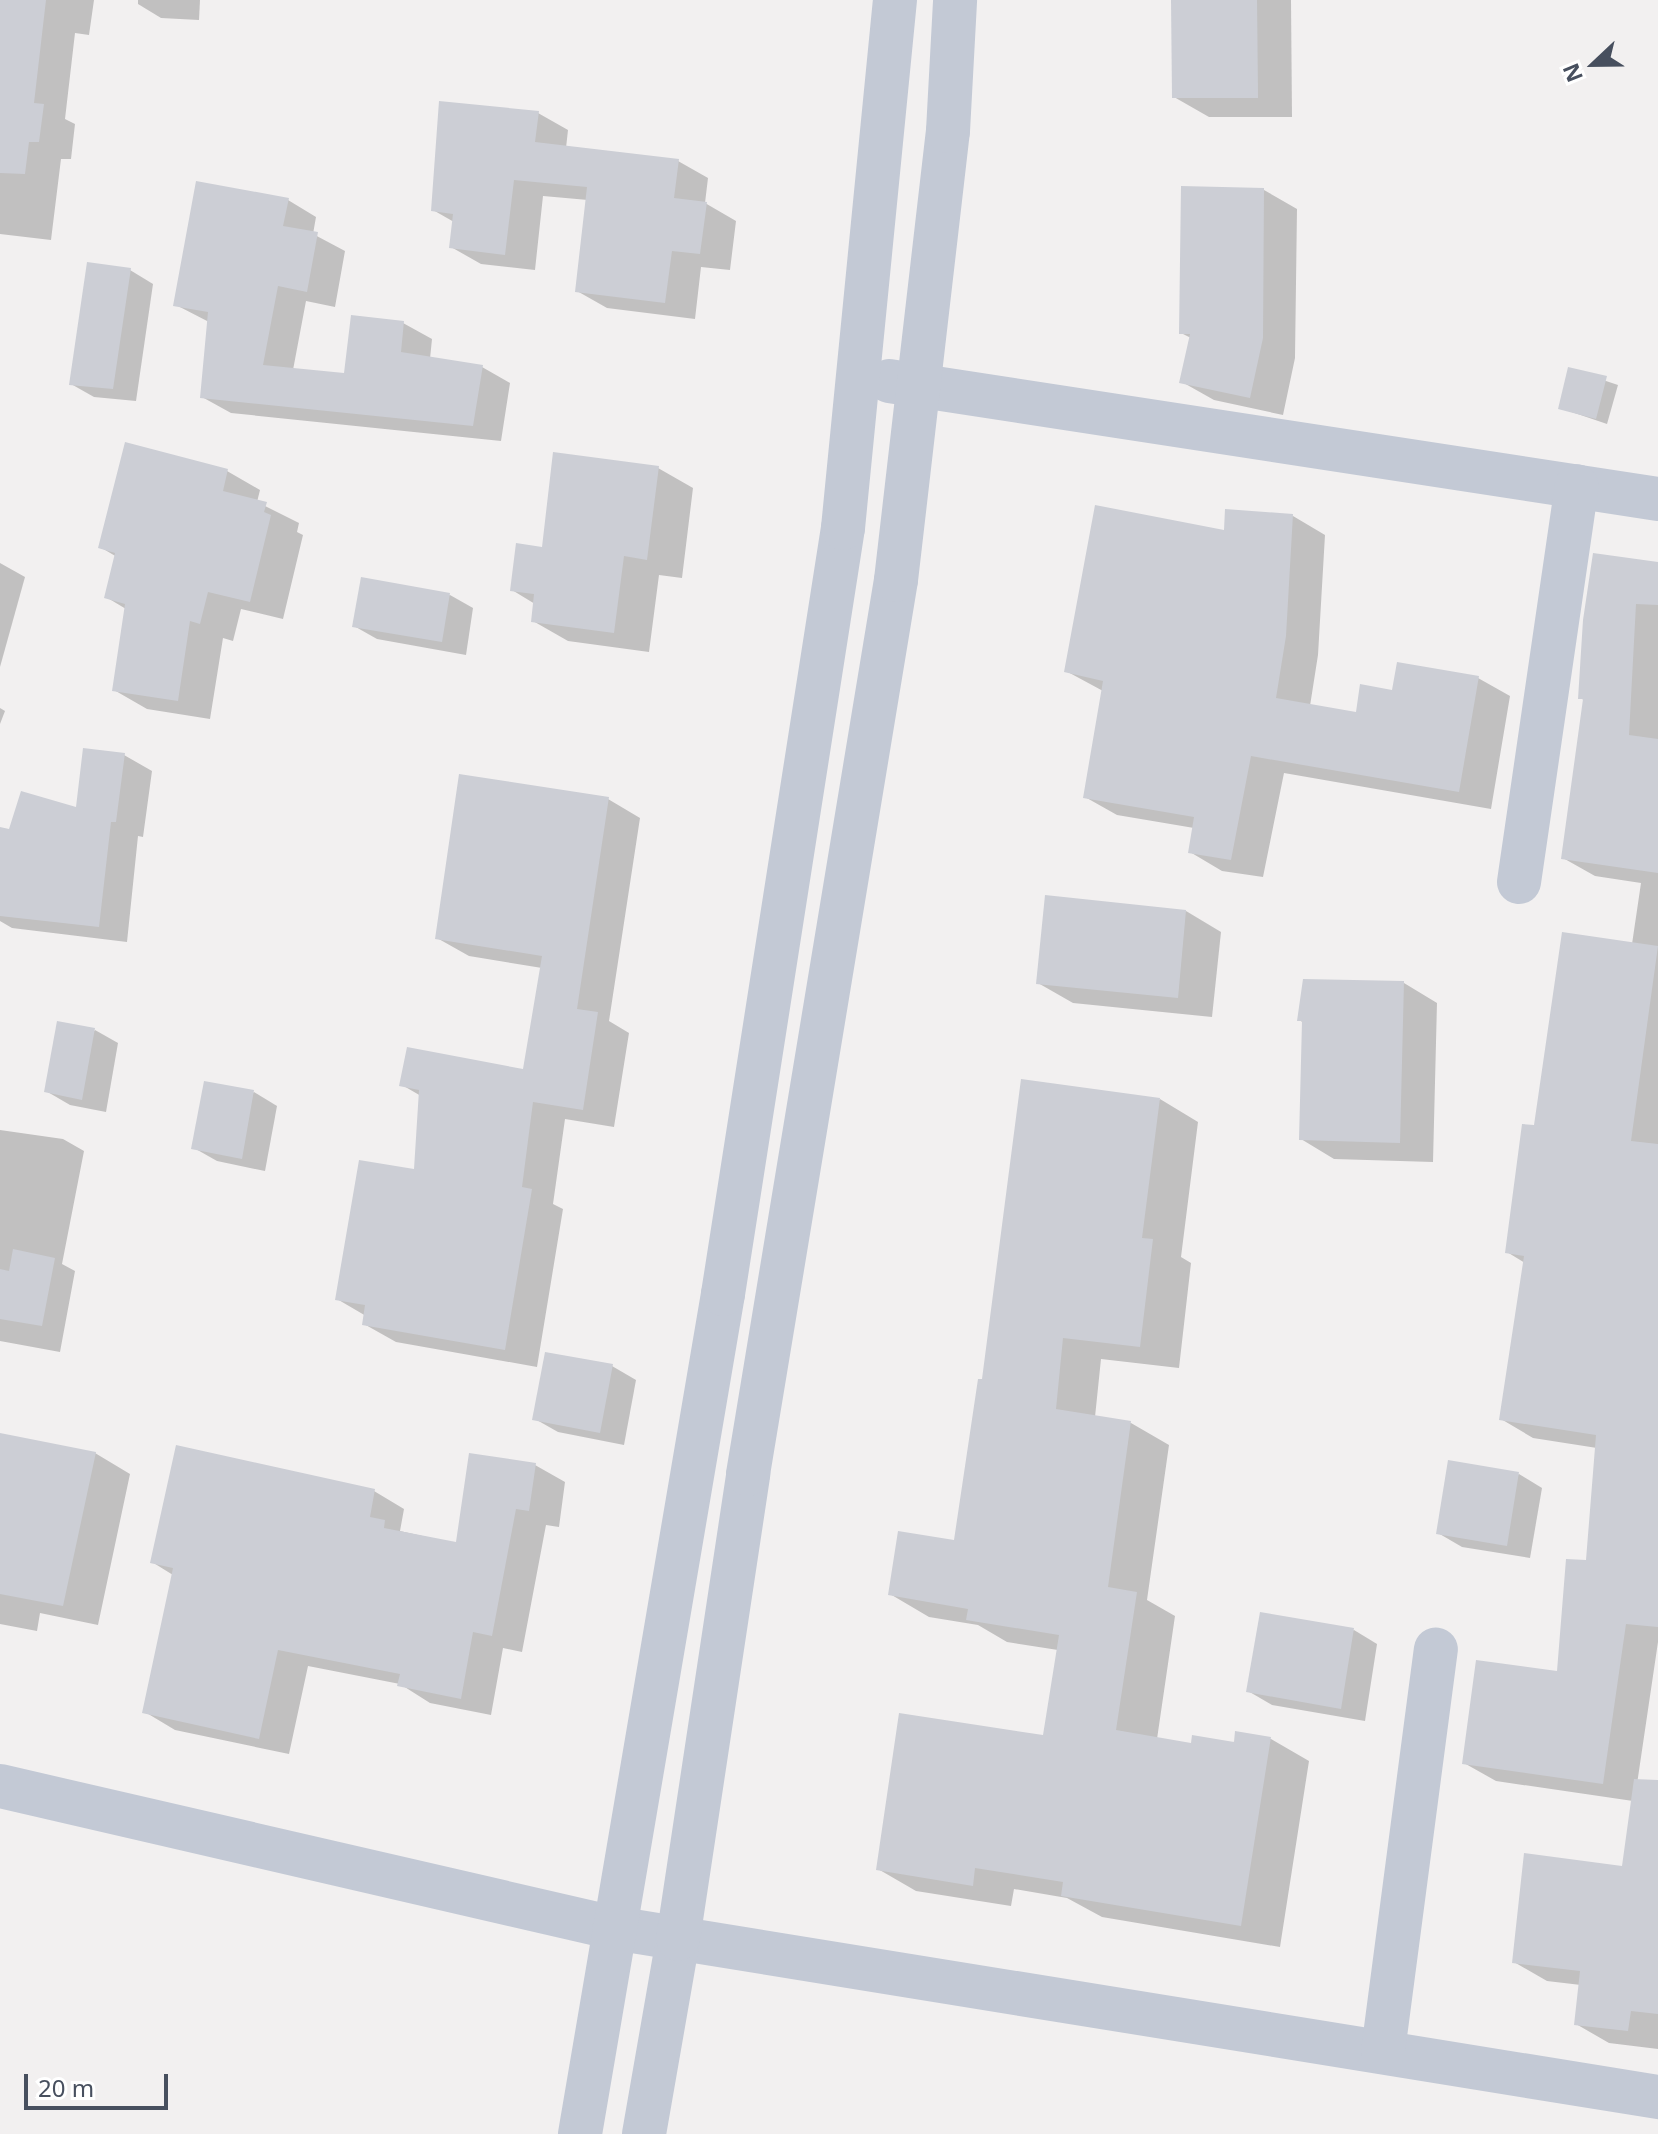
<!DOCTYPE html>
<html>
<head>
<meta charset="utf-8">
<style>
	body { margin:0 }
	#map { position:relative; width:1658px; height:2134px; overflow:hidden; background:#f2f0f0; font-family:"Noto Sans",sans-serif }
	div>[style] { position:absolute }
	.shadow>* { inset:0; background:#0003 }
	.building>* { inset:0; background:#ccced5 }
	.minor>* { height:44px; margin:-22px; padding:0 22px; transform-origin:22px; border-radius:22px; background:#c3c9d5 }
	span { translate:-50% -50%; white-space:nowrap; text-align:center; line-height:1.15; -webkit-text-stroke:8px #fff; paint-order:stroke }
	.north { position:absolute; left:1554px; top:24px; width:80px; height:80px; -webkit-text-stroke:6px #fff; paint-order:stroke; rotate:248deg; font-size:22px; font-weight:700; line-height:32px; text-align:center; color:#474f5e }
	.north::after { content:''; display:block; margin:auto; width:28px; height:36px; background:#474f5e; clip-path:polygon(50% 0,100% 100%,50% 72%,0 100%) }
	.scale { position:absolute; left:24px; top:2074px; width:144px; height:36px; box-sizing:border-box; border:4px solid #474f5e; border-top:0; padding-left:10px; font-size:24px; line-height:28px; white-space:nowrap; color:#474f5e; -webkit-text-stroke:6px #fff; paint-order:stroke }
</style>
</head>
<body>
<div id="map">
	<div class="shadow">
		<div style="clip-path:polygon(0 0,94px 0,89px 35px,75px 33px,65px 119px,75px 124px,71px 159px,61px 159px,51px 240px,0 234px)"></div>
		<div style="clip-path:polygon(138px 0,200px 0,199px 20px,161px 18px,138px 4px)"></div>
		<div style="clip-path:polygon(1173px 0,1291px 0,1292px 117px,1209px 117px,1174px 97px)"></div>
		<div style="clip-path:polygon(538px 113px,568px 130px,566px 148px,678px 161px,708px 178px,705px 203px,736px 221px,730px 270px,701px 267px,695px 319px,607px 308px,577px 291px,588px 200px,543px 196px,535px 270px,481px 264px,451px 247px,454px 222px,433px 210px)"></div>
		<div style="clip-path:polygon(1264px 190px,1297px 209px,1295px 358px,1283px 415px,1214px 400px,1182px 382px,1191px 338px,1181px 333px)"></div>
		<div style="clip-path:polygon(288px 200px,316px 217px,313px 234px,345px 251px,335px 307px,306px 301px,293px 370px,346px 376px,403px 323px,432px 339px,430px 359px,482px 367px,510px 383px,501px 441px,231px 413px,202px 397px,209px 322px,176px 305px)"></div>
		<div style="clip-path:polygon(130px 270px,153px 284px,136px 401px,94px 397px,71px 384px)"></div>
		<div style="clip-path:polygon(1570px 369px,1618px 385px,1607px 424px,1560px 408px)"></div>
		<div style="clip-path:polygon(658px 468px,693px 488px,682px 578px,659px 575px,649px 652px,568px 641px,533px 621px,535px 604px,512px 590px,543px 549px)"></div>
		<div style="clip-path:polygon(227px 471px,260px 490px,257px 502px,299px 523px,297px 532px,303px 535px,283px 619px,241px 609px,233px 641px,223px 638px,210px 719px,147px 709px,114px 690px,126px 609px,106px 597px,117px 557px,100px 547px)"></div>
		<div style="clip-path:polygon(1293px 516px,1325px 535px,1318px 655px,1310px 706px,1358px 714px,1393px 692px,1478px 678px,1510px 696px,1491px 809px,1284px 773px,1263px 877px,1222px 871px,1190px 852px,1194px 828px,1117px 815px,1085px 797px,1103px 691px,1066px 671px,1226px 532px)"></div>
		<div style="clip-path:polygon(0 563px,25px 577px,0 667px)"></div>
		<div style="clip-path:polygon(1658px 564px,1658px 1642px,1636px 1791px,1658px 1792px,1658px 2049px,1609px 2043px,1576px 2024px,1581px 1985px,1547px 1981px,1514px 1962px,1624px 1868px,1633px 1801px,1496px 1781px,1464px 1763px,1558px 1674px,1587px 1562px,1597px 1448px,1533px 1438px,1501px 1419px,1525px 1263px,1507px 1252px,1535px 1127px,1632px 944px,1641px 883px,1595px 876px,1563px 858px,1584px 700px,1580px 698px)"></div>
		<div style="clip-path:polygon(450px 595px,473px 608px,466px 655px,377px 639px,354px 626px)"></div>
		<div style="clip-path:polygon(0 708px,5px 711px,0 724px)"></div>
		<div style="clip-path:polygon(124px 755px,152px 771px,143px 837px,138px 836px,127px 942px,12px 928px,0 921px,0 865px,78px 810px)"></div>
		<div style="clip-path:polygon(608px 799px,640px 818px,609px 1021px,629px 1033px,614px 1127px,565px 1119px,553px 1204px,563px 1209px,537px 1367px,396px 1342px,364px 1324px,366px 1316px,337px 1299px,416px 1171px,421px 1096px,402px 1085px,525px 1072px,542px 968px,469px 956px,437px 938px)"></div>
		<div style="clip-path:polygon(1186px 911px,1221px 932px,1212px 1017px,1073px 1003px,1038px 983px)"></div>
		<div style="clip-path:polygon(1404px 983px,1437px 1003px,1433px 1162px,1334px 1159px,1301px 1139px,1304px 1023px,1299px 1020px)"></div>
		<div style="clip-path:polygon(95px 1030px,118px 1043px,106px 1112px,70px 1105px,46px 1091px)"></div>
		<div style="clip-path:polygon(254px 1092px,277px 1106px,265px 1171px,217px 1161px,194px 1148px)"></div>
		<div style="clip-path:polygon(1160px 1099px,1198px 1122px,1181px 1257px,1191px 1263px,1179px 1368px,1101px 1359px,1095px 1417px,1131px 1423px,1169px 1445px,1147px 1600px,1175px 1616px,1157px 1739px,1193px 1745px,1271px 1739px,1309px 1761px,1280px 1947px,1102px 1917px,1067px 1898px,1014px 1889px,1011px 1906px,916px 1891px,878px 1869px,1045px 1738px,1058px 1650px,1007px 1642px,978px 1625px,929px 1617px,890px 1594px,956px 1542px,983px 1382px)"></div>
		<div style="clip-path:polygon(0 1130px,63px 1139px,84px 1151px,62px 1264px,75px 1271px,60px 1352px,0 1341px)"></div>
		<div style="clip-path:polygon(612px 1366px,636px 1380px,624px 1445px,558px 1432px,535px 1419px)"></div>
		<div style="clip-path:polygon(0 1435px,95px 1453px,130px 1474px,98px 1625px,40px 1613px,37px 1631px,0 1624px)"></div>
		<div style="clip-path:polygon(535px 1465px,565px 1482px,559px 1527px,546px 1525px,522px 1652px,503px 1648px,491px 1715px,430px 1703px,400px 1684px,308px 1666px,289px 1754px,175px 1730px,145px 1712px,173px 1575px,152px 1562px,374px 1491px,404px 1509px,400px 1531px,458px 1544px)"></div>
		<div style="clip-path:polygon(1519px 1474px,1542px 1488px,1530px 1558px,1462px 1547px,1438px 1533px)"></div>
		<div style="clip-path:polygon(1354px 1630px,1377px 1644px,1365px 1721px,1272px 1705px,1248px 1691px)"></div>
	</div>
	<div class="building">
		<div style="clip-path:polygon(0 0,46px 0,34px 103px,44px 104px,39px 142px,29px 142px,25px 174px,0 173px)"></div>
		<div style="clip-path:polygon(1171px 0,1257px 0,1258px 98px,1172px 98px)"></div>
		<div style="clip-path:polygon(439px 101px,539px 111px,535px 142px,679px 159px,674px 198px,707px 202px,700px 254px,672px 251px,665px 303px,575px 292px,587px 187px,514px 180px,505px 255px,449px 248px,453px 214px,431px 211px)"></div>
		<div style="clip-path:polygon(196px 181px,289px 198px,283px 226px,318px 232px,307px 292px,278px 286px,263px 365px,344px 373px,351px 315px,404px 321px,401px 352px,483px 365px,473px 426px,200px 398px,208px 312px,173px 306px)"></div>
		<div style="clip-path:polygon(1181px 186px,1264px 188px,1263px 338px,1250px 398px,1179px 383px,1190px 334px,1179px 334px)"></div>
		<div style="clip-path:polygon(87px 262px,131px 268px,113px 389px,69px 385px)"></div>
		<div style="clip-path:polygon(1568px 367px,1607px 376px,1596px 419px,1558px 409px)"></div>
		<div style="clip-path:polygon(125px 442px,228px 469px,223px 491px,267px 502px,264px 512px,271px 515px,250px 602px,208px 592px,200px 624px,190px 621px,178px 701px,112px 691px,125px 604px,104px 598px,115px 553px,98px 548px)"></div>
		<div style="clip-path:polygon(553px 452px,659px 466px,647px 560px,624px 556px,614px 633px,531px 622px,534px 594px,510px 591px,516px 543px,542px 547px)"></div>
		<div style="clip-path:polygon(1095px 505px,1224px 530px,1225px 509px,1293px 514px,1286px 636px,1276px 698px,1356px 712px,1360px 684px,1392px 690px,1397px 662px,1479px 676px,1459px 792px,1251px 756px,1231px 860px,1188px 853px,1194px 817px,1083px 798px,1103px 681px,1064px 672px)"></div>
		<div style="clip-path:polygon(1593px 553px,1658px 562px,1658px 605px,1636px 604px,1629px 735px,1658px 739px,1658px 873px,1561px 859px,1583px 699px,1578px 699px,1583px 620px)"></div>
		<div style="clip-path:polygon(361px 577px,450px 593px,442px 642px,352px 627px)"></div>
		<div style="clip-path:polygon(83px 748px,125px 753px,116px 822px,111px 822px,99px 927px,0 916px,0 827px,9px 829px,21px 791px,76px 807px)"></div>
		<div style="clip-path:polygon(459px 774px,609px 797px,577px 1009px,598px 1012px,583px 1110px,533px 1102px,522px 1187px,532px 1189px,505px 1350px,362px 1325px,365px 1305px,335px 1300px,359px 1160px,414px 1169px,419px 1090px,399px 1086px,407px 1047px,523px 1069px,542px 956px,435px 939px)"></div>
		<div style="clip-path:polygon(1045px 895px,1186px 910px,1178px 998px,1036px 984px)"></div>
		<div style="clip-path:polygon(1562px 932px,1658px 946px,1631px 1141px,1658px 1144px,1658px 1627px,1626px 1624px,1603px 1784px,1462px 1764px,1476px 1660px,1557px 1671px,1566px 1559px,1586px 1560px,1596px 1435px,1499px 1420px,1524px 1256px,1505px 1253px,1522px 1124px,1534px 1125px)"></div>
		<div style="clip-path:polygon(1303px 979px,1404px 981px,1400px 1143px,1299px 1140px,1302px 1021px,1297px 1021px)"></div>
		<div style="clip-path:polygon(57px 1021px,95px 1028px,82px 1100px,44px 1092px)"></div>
		<div style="clip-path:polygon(1021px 1079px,1160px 1098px,1142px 1238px,1153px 1239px,1140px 1347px,1063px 1338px,1056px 1409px,1131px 1421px,1108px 1587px,1137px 1592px,1116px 1730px,1191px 1743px,1192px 1735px,1234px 1742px,1235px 1731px,1271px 1737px,1241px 1926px,1061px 1896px,1063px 1882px,975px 1868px,973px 1886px,876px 1870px,899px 1713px,1043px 1735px,1059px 1635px,966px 1620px,968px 1609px,888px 1595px,898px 1531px,954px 1540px,978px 1379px,982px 1379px)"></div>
		<div style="clip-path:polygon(204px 1081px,254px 1090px,242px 1159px,191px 1149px)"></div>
		<div style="clip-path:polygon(13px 1249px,55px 1258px,42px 1326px,0 1319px,0 1269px,9px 1271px)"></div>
		<div style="clip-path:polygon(545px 1352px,613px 1364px,600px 1433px,532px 1420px)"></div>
		<div style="clip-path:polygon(0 1433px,96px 1452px,63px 1606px,0 1594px)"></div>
		<div style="clip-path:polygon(176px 1445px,375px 1489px,370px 1517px,385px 1520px,384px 1528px,456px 1542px,469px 1453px,536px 1463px,529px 1511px,516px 1509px,492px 1636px,473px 1632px,461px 1699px,397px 1686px,400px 1674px,278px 1650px,259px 1739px,142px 1713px,173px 1568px,150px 1563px)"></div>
		<div style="clip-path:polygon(1448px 1460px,1519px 1472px,1507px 1546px,1436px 1534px)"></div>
		<div style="clip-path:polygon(1260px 1612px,1354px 1628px,1341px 1709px,1246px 1692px)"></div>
		<div style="clip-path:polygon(1634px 1779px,1658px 1780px,1658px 2014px,1631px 2011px,1628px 2031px,1574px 2025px,1580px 1971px,1512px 1963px,1524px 1853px,1622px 1866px)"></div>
	</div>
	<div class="minor">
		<div style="left:889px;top:381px;width:778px;rotate:8.72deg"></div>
		<div style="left:1519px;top:882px;width:400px;rotate:-81.7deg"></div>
		<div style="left:0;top:1786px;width:630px;rotate:13.02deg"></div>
		<div style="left:614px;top:1928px;width:1058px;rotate:9.2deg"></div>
		<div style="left:1383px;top:2051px;width:405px;rotate:-82.5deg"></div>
		<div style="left:580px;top:2134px;width:852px;rotate:-80.34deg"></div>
		<div style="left:723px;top:1294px;width:775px;rotate:-81.1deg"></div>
		<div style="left:843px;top:528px;width:531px;rotate:-84.38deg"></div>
		<div style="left:644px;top:2134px;width:198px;rotate:-80.1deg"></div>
		<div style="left:678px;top:1939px;width:470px;rotate:-81.4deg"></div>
		<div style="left:748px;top:1474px;width:906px;rotate:-80.6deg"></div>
		<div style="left:896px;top:580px;width:452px;rotate:-83.4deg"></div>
		<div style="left:948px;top:131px;width:131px;rotate:-86.9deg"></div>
	</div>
	<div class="north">N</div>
	<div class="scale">20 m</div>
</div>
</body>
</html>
